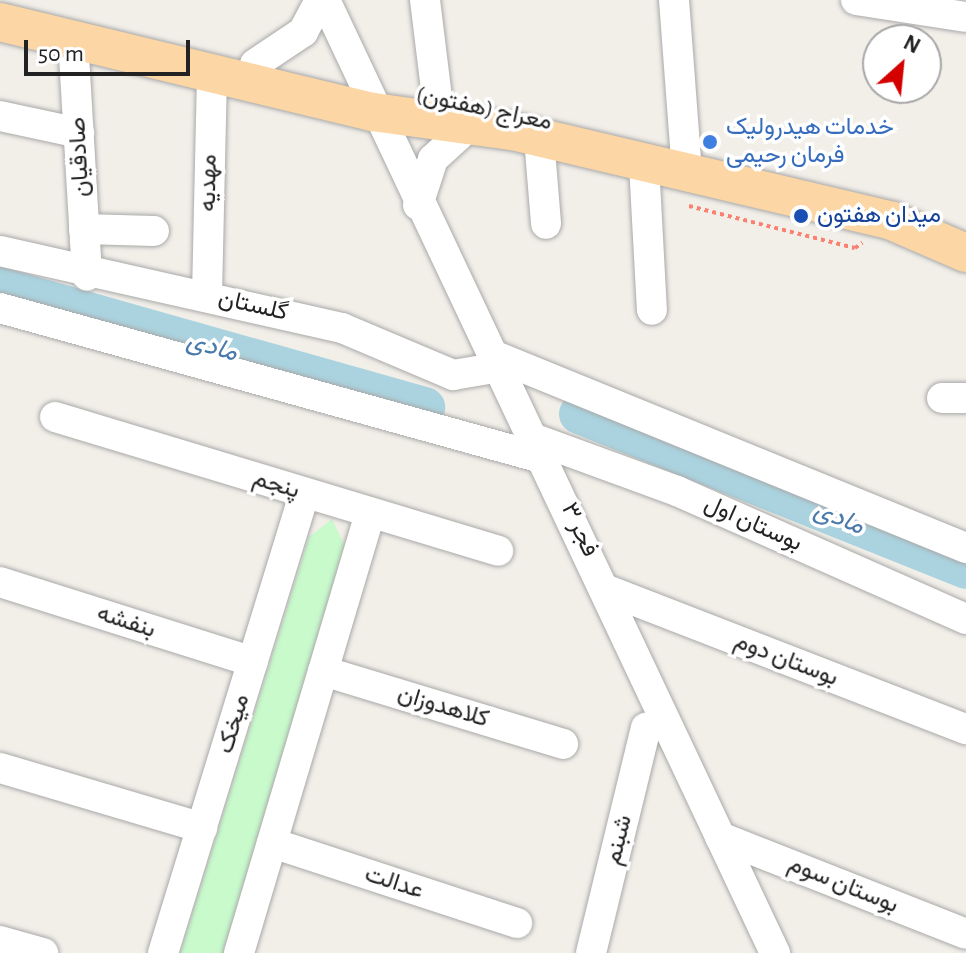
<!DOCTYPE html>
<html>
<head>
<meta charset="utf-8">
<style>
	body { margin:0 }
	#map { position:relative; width:966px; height:953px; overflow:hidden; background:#f2efe9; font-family:"Alegreya Sans",Vazirmatn,sans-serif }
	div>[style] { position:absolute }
	.park>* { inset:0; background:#c8facc }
	.river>* { height:40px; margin:-20px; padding:0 20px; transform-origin:20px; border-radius:20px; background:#aad3df }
	.path>* { height:4px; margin-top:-2px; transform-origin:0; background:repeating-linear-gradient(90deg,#fa8072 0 4px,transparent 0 8px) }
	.roads { filter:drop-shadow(0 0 2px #a9a9a9) drop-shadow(0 0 2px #a9a9a9) }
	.minor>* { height:30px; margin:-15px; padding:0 15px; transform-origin:15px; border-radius:15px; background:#fff }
	.major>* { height:38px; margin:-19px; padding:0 19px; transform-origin:19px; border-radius:19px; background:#fcd6a4 }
	.dots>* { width:22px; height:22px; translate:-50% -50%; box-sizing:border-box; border:4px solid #fff; border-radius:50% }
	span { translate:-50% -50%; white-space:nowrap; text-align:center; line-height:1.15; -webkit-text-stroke:7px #fff; paint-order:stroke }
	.street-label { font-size:24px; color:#222 }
	.shop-label { font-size:24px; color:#366cbe }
	.left { translate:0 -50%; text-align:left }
	.transit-label { font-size:24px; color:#164399 }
	.water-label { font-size:26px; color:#4a7aab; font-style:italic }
	.north { position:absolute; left:862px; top:24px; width:80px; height:80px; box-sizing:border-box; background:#fff; border:2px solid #a7a7a7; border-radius:50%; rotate:27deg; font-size:22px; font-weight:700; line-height:32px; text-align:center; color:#222 }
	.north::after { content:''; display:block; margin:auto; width:28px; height:36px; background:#d40000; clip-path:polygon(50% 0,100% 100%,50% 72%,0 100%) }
	.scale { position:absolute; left:24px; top:40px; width:166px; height:36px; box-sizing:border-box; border:4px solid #222; border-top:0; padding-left:10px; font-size:24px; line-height:28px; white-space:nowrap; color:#222; -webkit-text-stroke:6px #fff; paint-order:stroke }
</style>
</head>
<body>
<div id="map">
	<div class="park">
		<div style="clip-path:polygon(332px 519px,346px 548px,224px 953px,180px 953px,309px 537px)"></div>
	</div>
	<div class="river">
		<div style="left:0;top:287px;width:442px;rotate:15.8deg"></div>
		<div style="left:579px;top:414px;width:417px;rotate:21.8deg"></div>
	</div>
	<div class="path">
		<div style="left:689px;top:206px;width:171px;rotate:14.2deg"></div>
		<div style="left:855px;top:248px;width:9px;rotate:-36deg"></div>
	</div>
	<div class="roads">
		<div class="minor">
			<div style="left:325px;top:0;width:1054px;rotate:64.72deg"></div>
			<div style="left:425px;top:0;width:99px;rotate:83deg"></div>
			<div style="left:674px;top:0;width:174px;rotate:85.7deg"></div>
			<div style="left:856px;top:0;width:111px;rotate:8.8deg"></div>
			<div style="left:73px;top:39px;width:237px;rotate:86.6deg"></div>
			<div style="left:255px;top:64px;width:58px;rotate:-33.7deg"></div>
			<div style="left:303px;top:32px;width:36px;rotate:-62deg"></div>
			<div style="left:0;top:116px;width:81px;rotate:12.1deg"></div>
			<div style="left:539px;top:138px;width:86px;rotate:85.3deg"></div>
			<div style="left:644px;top:164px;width:146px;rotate:86.9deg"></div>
			<div style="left:418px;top:205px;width:48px;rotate:-71.9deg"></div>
			<div style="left:433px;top:159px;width:46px;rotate:-42.4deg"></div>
			<div style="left:84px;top:229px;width:70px;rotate:1.6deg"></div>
			<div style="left:0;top:251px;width:351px;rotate:12.7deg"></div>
			<div style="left:342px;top:328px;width:121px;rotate:22.9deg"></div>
			<div style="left:453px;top:375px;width:48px;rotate:-9.7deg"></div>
			<div style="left:207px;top:295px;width:224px;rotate:-88.7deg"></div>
			<div style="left:0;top:308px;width:566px;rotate:15.49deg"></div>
			<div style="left:495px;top:356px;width:509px;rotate:22.18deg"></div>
			<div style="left:942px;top:398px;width:24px"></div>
			<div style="left:55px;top:417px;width:463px;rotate:16.8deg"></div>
			<div style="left:535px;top:439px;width:151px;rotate:20.1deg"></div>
			<div style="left:677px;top:491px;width:316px;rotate:23.9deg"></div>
			<div style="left:0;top:582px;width:265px;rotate:17.5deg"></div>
			<div style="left:607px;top:590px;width:385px;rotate:21.2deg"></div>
			<div style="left:323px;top:671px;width:251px;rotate:16.9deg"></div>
			<div style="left:0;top:768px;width:211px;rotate:16.5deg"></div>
			<div style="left:720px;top:837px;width:264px;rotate:21.5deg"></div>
			<div style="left:272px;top:843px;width:258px;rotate:18.1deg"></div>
			<div style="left:0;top:941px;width:45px;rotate:15.6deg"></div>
			<div style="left:163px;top:953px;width:480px;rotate:-72.9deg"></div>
			<div style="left:239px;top:953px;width:459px;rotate:-73.4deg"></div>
			<div style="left:591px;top:953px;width:232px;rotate:-76.3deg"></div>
		</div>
		<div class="major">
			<div style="left:0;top:22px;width:384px;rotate:13.6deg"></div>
			<div style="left:373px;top:112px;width:140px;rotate:7.8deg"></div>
			<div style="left:512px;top:131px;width:391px;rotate:13.3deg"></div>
			<div style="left:892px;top:221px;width:81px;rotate:23.4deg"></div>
		</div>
	</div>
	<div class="dots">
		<div style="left:710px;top:142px;background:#3f7fe0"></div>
		<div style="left:801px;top:216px;background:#1a4fb4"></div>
	</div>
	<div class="street-label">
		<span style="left:484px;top:109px;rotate:12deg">معراج (هفتون)</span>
		<span style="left:80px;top:157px;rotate:-93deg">صادقیان</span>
		<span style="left:209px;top:183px;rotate:-89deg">مهدیه</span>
		<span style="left:253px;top:306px;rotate:13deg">گلستان</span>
		<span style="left:276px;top:485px;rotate:17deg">پنجم</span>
		<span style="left:753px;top:524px;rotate:24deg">بوستان اول</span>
		<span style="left:579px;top:530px;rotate:65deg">فجر ۳</span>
		<span style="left:126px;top:622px;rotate:18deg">بنفشه</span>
		<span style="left:786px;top:660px;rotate:21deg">بوستان دوم</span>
		<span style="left:443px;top:707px;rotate:17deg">کلاهدوزان</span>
		<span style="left:234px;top:724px;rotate:-73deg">میخک</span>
		<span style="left:619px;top:840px;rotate:-76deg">شبنم</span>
		<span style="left:394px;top:883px;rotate:18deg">عدالت</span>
		<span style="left:843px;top:885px;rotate:22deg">بوستان سوم</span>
	</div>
	<div class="shop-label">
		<span class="left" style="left:726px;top:142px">خدمات هیدرولیک<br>فرمان رحیمی</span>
	</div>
	<div class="transit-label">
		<span class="left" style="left:817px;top:216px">میدان هفتون</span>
	</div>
	<div class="water-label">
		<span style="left:212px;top:347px;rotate:16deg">مادی</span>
		<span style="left:839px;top:518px;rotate:22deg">مادی</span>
	</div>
	<div class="north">N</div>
	<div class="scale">50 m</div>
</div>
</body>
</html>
